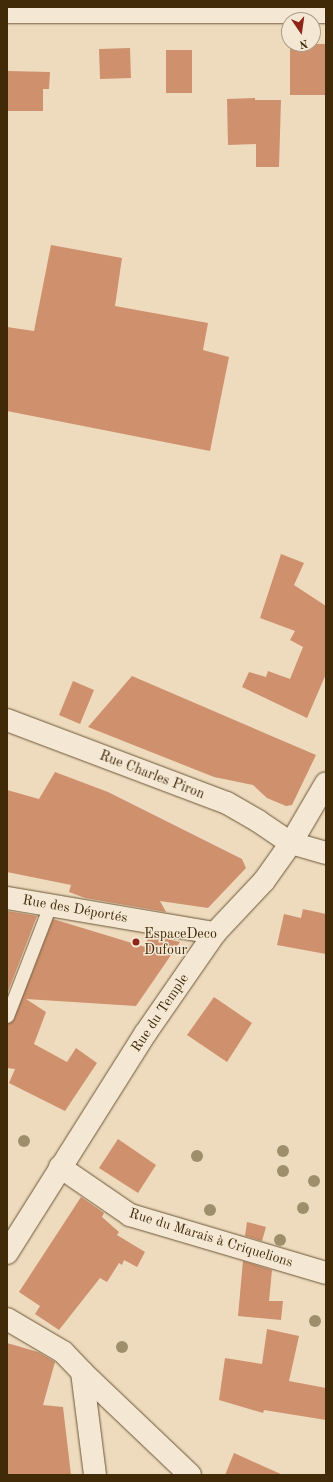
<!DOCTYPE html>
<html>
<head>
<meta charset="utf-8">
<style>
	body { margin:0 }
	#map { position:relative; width:333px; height:1482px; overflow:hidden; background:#eedbbe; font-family:"Old Standard TT",serif }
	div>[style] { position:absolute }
	.building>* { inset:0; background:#cf906d }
	.roads { filter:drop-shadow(0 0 1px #6c5635) drop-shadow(0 0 1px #6c5635) }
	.lane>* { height:13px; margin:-6.5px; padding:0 6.5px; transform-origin:6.5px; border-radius:6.5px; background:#f4e8d5 }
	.street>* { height:22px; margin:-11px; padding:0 11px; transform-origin:11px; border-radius:11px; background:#f4e8d5 }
	.trees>* { width:12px; height:12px; margin:-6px; border-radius:50%; background:#9f8e6c }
	.dots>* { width:11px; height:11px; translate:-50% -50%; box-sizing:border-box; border:2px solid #f4e8d5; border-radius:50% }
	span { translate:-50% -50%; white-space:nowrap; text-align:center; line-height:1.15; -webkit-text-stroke:3px #f4e8d5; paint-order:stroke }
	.street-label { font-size:14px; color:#402a07 }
	.poi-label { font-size:14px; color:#402a07 }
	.left { translate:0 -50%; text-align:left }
	.frame { position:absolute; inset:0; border:8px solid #402a07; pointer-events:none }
	.north { position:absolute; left:281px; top:12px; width:40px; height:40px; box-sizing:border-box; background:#f4e8d5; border:1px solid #ac9c83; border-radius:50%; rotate:167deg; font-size:11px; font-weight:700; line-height:16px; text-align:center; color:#402a07 }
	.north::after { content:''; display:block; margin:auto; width:14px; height:18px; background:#8f2418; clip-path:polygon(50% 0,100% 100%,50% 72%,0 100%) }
</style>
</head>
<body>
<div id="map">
	<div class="building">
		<div style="clip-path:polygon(290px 44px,326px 44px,326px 95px,290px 95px)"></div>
		<div style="clip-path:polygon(130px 48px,131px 78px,100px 79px,99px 49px)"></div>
		<div style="clip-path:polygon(166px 50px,192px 50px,192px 93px,166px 93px)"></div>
		<div style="clip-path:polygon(8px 71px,50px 72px,49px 89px,43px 89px,43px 111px,7px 111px)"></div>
		<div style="clip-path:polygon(255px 98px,255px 100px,281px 100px,279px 167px,256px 167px,256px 144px,228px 145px,227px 99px)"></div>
		<div style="clip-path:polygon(51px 245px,122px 258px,115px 306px,208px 323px,203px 350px,229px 357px,210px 451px,7px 411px,7px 327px,34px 331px)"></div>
		<div style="clip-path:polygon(281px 554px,304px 563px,294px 585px,326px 606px,326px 674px,307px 718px,242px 687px,249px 672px,266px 677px,268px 671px,290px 679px,303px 647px,290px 640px,295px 631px,260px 618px)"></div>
		<div style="clip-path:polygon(132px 676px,316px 755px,292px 805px,286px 806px,267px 798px,253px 785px,214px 777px,88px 727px)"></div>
		<div style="clip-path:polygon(73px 681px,94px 690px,80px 724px,59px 715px)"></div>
		<div style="clip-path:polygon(55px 772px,108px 792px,242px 859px,246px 868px,208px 908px,160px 901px,166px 912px,85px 898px,69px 892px,71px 885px,7px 872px,7px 790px,39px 799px)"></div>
		<div style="clip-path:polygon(303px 909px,326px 914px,326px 954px,277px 945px,284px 914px,301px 918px)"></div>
		<div style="clip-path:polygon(7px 911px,37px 916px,7px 994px)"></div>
		<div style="clip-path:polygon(53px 919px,145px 947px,149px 935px,180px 942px,136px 1006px,26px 999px,46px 1012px,34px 1044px,67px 1062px,76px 1048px,97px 1063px,65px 1111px,9px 1083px,15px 1069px,7px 1068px,7px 1024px,14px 1019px)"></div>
		<div style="clip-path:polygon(214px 997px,252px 1023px,227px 1062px,187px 1035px)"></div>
		<div style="clip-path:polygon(118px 1139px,156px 1165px,138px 1193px,99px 1168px)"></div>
		<div style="clip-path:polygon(81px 1197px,104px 1213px,102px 1217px,119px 1232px,117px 1235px,145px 1252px,137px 1267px,124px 1260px,122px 1265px,119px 1263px,107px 1282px,100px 1278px,59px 1330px,35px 1314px,40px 1306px,19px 1292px)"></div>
		<div style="clip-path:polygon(247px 1222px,266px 1227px,262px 1241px,245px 1236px)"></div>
		<div style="clip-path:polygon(243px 1261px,272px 1270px,269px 1301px,283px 1301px,281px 1320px,238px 1316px)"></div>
		<div style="clip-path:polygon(267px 1329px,299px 1336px,289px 1381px,326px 1388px,326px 1420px,264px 1410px,263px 1413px,219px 1400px,225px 1358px,262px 1364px)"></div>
		<div style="clip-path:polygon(7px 1343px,38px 1352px,55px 1362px,43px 1405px,63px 1407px,71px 1475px,7px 1475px)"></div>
		<div style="clip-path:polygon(234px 1453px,283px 1475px,225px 1475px)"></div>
	</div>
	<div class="roads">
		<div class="lane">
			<div style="left:7px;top:1016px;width:119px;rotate:-68.8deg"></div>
		</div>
		<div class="street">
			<div style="left:7px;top:12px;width:319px"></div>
			<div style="left:7px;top:720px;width:235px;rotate:20.7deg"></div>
			<div style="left:227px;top:803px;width:36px;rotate:30deg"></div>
			<div style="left:258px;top:821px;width:40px;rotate:34deg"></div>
			<div style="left:291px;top:843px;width:36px;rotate:16deg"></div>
			<div style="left:7px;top:898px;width:211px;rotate:9.6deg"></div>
			<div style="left:60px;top:1167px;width:85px;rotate:34.4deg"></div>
			<div style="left:130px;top:1215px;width:204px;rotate:16.5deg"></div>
			<div style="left:7px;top:1253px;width:259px;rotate:-57.8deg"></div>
			<div style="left:145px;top:1034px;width:123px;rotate:-55.3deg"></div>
			<div style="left:215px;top:933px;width:71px;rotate:-46.7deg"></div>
			<div style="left:264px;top:881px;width:47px;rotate:-54.6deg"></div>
			<div style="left:291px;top:843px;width:69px;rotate:-59.7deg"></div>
			<div style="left:7px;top:1319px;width:65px;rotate:30.5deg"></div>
			<div style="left:63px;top:1352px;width:28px;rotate:46deg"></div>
			<div style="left:82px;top:1372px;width:104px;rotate:82.8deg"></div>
			<div style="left:82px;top:1372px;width:149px;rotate:43.6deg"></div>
		</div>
	</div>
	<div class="trees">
		<div style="left:24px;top:1141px"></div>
		<div style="left:283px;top:1151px"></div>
		<div style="left:197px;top:1156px"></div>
		<div style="left:283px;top:1171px"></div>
		<div style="left:314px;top:1181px"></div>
		<div style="left:303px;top:1208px"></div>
		<div style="left:210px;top:1210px"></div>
		<div style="left:280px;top:1240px"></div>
		<div style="left:315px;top:1321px"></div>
		<div style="left:122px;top:1347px"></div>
	</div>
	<div class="dots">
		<div style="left:136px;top:942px;background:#8f2418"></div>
	</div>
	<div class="street-label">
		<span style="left:152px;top:775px;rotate:21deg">Rue Charles Piron</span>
		<span style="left:75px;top:909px;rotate:10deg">Rue des Déportés</span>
		<span style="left:160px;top:1013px;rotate:-56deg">Rue du Temple</span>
		<span style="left:211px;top:1238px;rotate:17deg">Rue du Marais à Criquelions</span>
	</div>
	<div class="poi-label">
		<span class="left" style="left:144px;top:942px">EspaceDeco<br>Dufour</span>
	</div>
	<div class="frame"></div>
	<div class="north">N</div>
</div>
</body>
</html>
